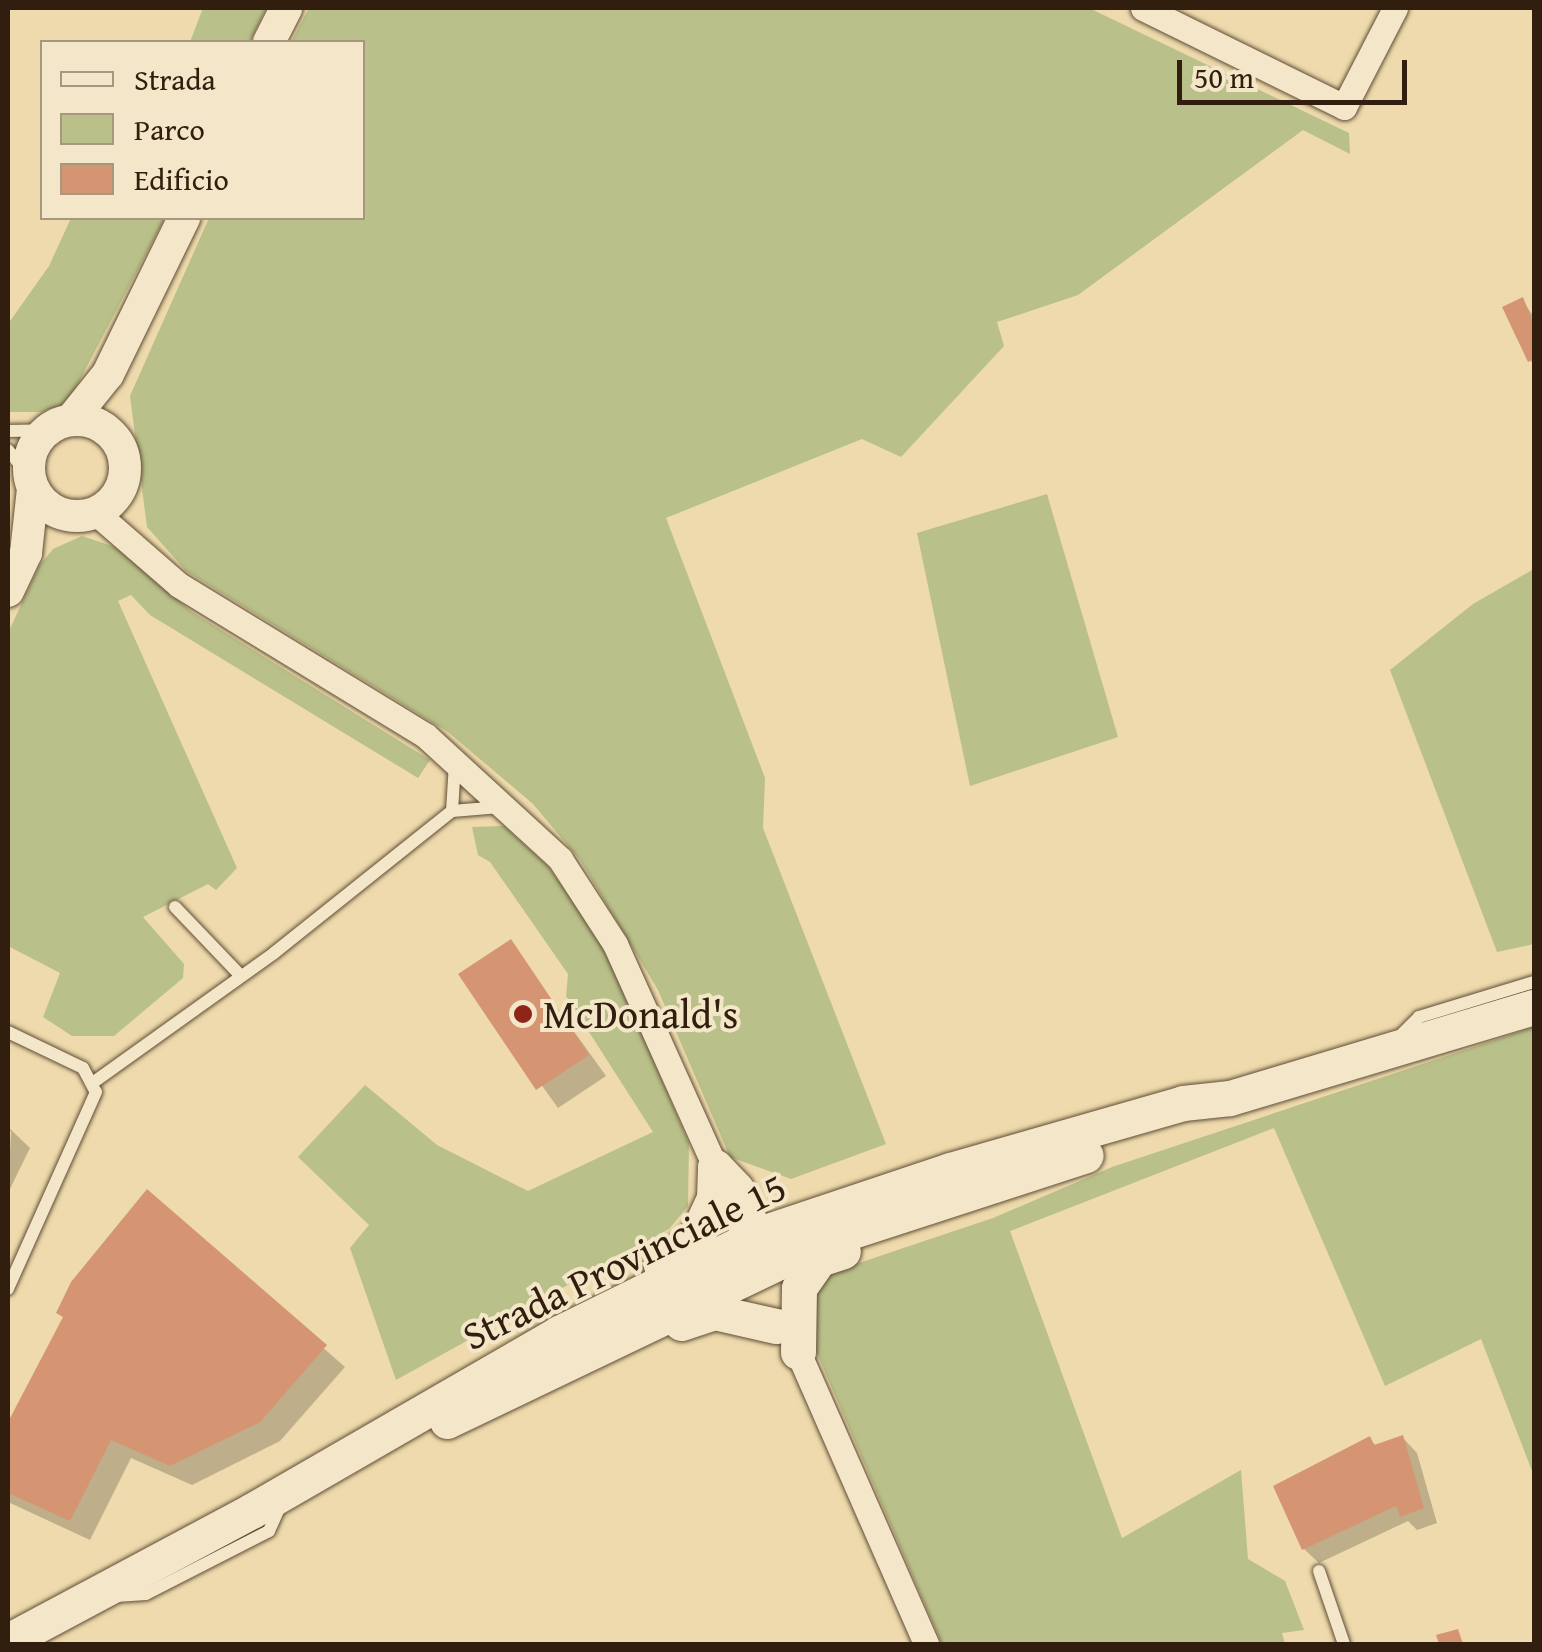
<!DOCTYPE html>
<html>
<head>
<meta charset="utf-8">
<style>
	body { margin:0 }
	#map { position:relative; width:1542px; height:1652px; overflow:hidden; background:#eedaac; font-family:"Gentium Book Plus",serif }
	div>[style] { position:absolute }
	.green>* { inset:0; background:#b9c089 }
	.shadow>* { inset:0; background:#0003 }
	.building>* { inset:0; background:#d59572 }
	.roads { filter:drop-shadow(0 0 2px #604d36) drop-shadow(0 0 2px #604d36) }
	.service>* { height:12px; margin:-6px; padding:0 6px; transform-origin:6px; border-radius:6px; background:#f4e7c9 }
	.minor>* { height:25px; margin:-12.5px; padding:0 12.5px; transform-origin:12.5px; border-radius:12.5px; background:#f4e7c9 }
	.tertiary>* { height:32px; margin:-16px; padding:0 16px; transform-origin:16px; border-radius:16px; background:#f4e7c9 }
	.tertiary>.ring { margin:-16px; padding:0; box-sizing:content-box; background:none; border:32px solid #f4e7c9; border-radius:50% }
	.secondary>* { height:35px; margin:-17.5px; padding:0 17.5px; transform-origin:17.5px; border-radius:17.5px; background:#f4e7c9 }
	.dots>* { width:28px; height:28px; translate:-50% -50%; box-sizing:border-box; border:5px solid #f4e7c9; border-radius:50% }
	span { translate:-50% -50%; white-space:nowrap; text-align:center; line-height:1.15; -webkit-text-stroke:8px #f4e7c9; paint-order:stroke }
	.poi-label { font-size:40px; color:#311e0e }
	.left { translate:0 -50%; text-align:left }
	.street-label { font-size:40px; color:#311e0e }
	.frame { position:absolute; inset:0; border:10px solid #311e0e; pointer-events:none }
	.legend { position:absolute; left:40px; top:40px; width:325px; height:180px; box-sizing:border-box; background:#f4e7c9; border:2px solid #a6977e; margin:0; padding:12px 18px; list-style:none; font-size:30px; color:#311e0e }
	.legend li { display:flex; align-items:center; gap:20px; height:50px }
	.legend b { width:50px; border:2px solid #a6977e }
	.scale { position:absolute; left:1177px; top:60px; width:230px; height:45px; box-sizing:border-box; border:5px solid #311e0e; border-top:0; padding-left:12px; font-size:30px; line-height:35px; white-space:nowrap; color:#311e0e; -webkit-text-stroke:8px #f4e7c9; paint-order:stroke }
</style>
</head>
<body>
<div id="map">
	<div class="green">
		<div style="clip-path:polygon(203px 8px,266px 8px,250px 42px,190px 42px)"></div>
		<div style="clip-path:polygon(309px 8px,1089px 8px,1349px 133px,1350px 154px,1303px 130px,1078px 295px,997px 322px,1004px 346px,901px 457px,862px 439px,666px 518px,765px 778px,763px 828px,886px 1144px,791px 1179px,730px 1157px,658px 990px,580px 860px,533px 804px,448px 732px,186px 571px,147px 527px,130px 396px,209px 218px,362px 218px,362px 42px,291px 42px)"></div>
		<div style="clip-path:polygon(71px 218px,165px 218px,74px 391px,62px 405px,41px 412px,8px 412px,8px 324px,49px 266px)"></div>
		<div style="clip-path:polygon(1047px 494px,1118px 737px,970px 786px,917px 533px)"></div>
		<div style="clip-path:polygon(82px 536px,115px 547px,192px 612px,430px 760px,418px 778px,150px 615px,131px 595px,118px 601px,237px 868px,216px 890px,208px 884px,143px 917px,184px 964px,183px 978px,114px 1036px,72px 1036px,43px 1017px,60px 973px,8px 946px,8px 633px,39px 566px,53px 549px)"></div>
		<div style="clip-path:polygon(1534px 569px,1534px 944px,1497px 952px,1390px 670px,1473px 604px)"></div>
		<div style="clip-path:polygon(504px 826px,548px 866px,601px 940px,689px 1143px,688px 1206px,669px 1229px,396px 1380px,350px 1248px,369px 1225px,298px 1157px,365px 1085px,437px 1145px,528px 1191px,653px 1132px,566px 996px,568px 974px,490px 862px,478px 855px,472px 827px)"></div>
		<div style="clip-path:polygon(1534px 1027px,1534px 1476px,1481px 1339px,1385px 1386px,1274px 1128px,1010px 1231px,1122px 1538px,1241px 1470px,1248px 1559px,1285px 1581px,1304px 1630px,1282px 1633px,1285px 1644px,942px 1644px,810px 1337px,817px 1277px,993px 1218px,1112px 1167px)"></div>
	</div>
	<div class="shadow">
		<div style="clip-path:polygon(1522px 300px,1534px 317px,1534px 365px,1530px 360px)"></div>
		<div style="clip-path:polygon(510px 942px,606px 1076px,558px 1108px,462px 974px)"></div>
		<div style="clip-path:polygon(8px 1127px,30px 1148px,8px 1193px,11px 1132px)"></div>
		<div style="clip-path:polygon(147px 1193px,345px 1367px,280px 1441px,192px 1485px,131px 1458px,90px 1540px,8px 1502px,8px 1427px,65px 1318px)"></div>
		<div style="clip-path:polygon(1403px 1438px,1417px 1453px,1437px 1523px,1417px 1530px,1408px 1521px,1319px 1563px,1304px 1549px,1370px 1439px,1377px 1447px)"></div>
	</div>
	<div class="building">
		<div style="clip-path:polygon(1523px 297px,1534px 325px,1534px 359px,1528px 362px,1502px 307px)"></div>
		<div style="clip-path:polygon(511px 939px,589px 1055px,536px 1090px,458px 974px)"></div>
		<div style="clip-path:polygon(147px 1189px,327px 1345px,260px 1422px,170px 1466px,111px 1440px,70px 1521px,8px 1493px,8px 1422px,63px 1317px,56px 1313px,71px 1282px)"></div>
		<div style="clip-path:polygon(1403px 1435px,1424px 1508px,1400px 1517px,1396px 1506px,1302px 1550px,1273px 1486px,1370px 1436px,1374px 1445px)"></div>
		<div style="clip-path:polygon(1458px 1629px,1463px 1644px,1439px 1644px,1436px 1635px)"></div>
	</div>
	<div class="roads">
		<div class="service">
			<div style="left:8px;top:431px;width:39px;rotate:-1deg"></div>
			<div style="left:8px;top:450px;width:35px;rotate:51deg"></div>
			<div style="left:452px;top:811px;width:48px;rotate:-86.4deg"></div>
			<div style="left:175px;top:907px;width:95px;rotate:46.3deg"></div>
			<div style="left:8px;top:1032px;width:83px;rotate:25.6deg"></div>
			<div style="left:83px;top:1068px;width:27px;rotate:62deg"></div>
			<div style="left:96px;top:1092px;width:216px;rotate:114.1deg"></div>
			<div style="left:1400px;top:1036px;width:27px;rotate:-45deg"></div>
			<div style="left:1419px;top:1017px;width:120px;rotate:-16.9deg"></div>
			<div style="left:94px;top:1082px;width:221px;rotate:-35.6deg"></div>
			<div style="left:274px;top:953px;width:228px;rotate:-38.6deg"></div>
			<div style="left:452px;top:811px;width:48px;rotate:-4.8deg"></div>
			<div style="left:1319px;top:1571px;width:77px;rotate:71.1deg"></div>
			<div style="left:116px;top:1596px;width:30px;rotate:-4deg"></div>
			<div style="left:146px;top:1594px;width:138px;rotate:-27.1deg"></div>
			<div style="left:269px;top:1531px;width:32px;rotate:-66deg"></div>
		</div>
		<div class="minor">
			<div style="left:1143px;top:8px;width:224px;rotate:26.2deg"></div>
			<div style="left:1344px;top:107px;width:111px;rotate:-62.7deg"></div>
			<div style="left:95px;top:512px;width:111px;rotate:41deg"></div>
			<div style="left:179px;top:585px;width:289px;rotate:31.4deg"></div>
			<div style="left:426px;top:736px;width:182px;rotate:42.5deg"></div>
			<div style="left:560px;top:859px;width:101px;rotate:57.1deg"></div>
			<div style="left:615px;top:944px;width:244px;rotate:65.8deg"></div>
			<div style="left:798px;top:1352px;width:319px;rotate:66.3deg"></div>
		</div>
		<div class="tertiary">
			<div style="left:269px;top:42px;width:38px;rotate:-63deg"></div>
			<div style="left:71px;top:420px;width:59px;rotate:-51.2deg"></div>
			<div style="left:108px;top:374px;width:174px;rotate:-64deg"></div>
			<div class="ring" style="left:29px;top:420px;width:64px;height:64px"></div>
			<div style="left:8px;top:591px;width:42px;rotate:-64.7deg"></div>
			<div style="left:26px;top:553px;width:64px;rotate:-83.8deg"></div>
		</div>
		<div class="secondary">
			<div style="left:715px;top:1167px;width:30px;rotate:46deg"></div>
			<div style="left:736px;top:1189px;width:30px;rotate:67deg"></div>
			<div style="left:748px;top:1217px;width:25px;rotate:99deg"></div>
			<div style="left:661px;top:1265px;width:45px;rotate:-38.7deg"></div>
			<div style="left:696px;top:1237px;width:43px;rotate:-65.2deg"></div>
			<div style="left:714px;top:1198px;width:31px;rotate:-88deg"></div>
			<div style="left:681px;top:1323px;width:35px;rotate:-18deg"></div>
			<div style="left:714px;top:1312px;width:64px;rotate:12.7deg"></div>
			<div style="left:798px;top:1352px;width:64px;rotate:-89.1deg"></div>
			<div style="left:799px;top:1288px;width:35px;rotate:-55deg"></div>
			<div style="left:819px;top:1259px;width:25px;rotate:-18deg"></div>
			<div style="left:447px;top:1421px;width:419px;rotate:-25.6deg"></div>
			<div style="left:825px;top:1240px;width:274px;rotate:-18deg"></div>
			<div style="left:8px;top:1641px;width:278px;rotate:-28.1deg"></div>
			<div style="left:253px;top:1510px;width:354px;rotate:-30deg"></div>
			<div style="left:559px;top:1333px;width:226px;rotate:-26.2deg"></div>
			<div style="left:762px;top:1233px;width:198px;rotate:-18.5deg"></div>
			<div style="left:950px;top:1170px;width:242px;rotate:-16deg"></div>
			<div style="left:1183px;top:1103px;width:47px;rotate:-6.1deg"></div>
			<div style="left:1230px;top:1098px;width:317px;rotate:-16.7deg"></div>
		</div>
	</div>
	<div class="dots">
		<div style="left:523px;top:1014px;background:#8f2418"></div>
	</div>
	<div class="poi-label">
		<span class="left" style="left:543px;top:1014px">McDonald's</span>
	</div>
	<div class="street-label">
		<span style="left:624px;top:1261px;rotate:-26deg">Strada Provinciale 15</span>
	</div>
	<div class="frame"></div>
	<ul class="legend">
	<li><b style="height:12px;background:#f4e7c9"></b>Strada</li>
	<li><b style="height:28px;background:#b9c089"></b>Parco</li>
	<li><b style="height:28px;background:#d59572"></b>Edificio</li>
	</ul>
	<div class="scale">50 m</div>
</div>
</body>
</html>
